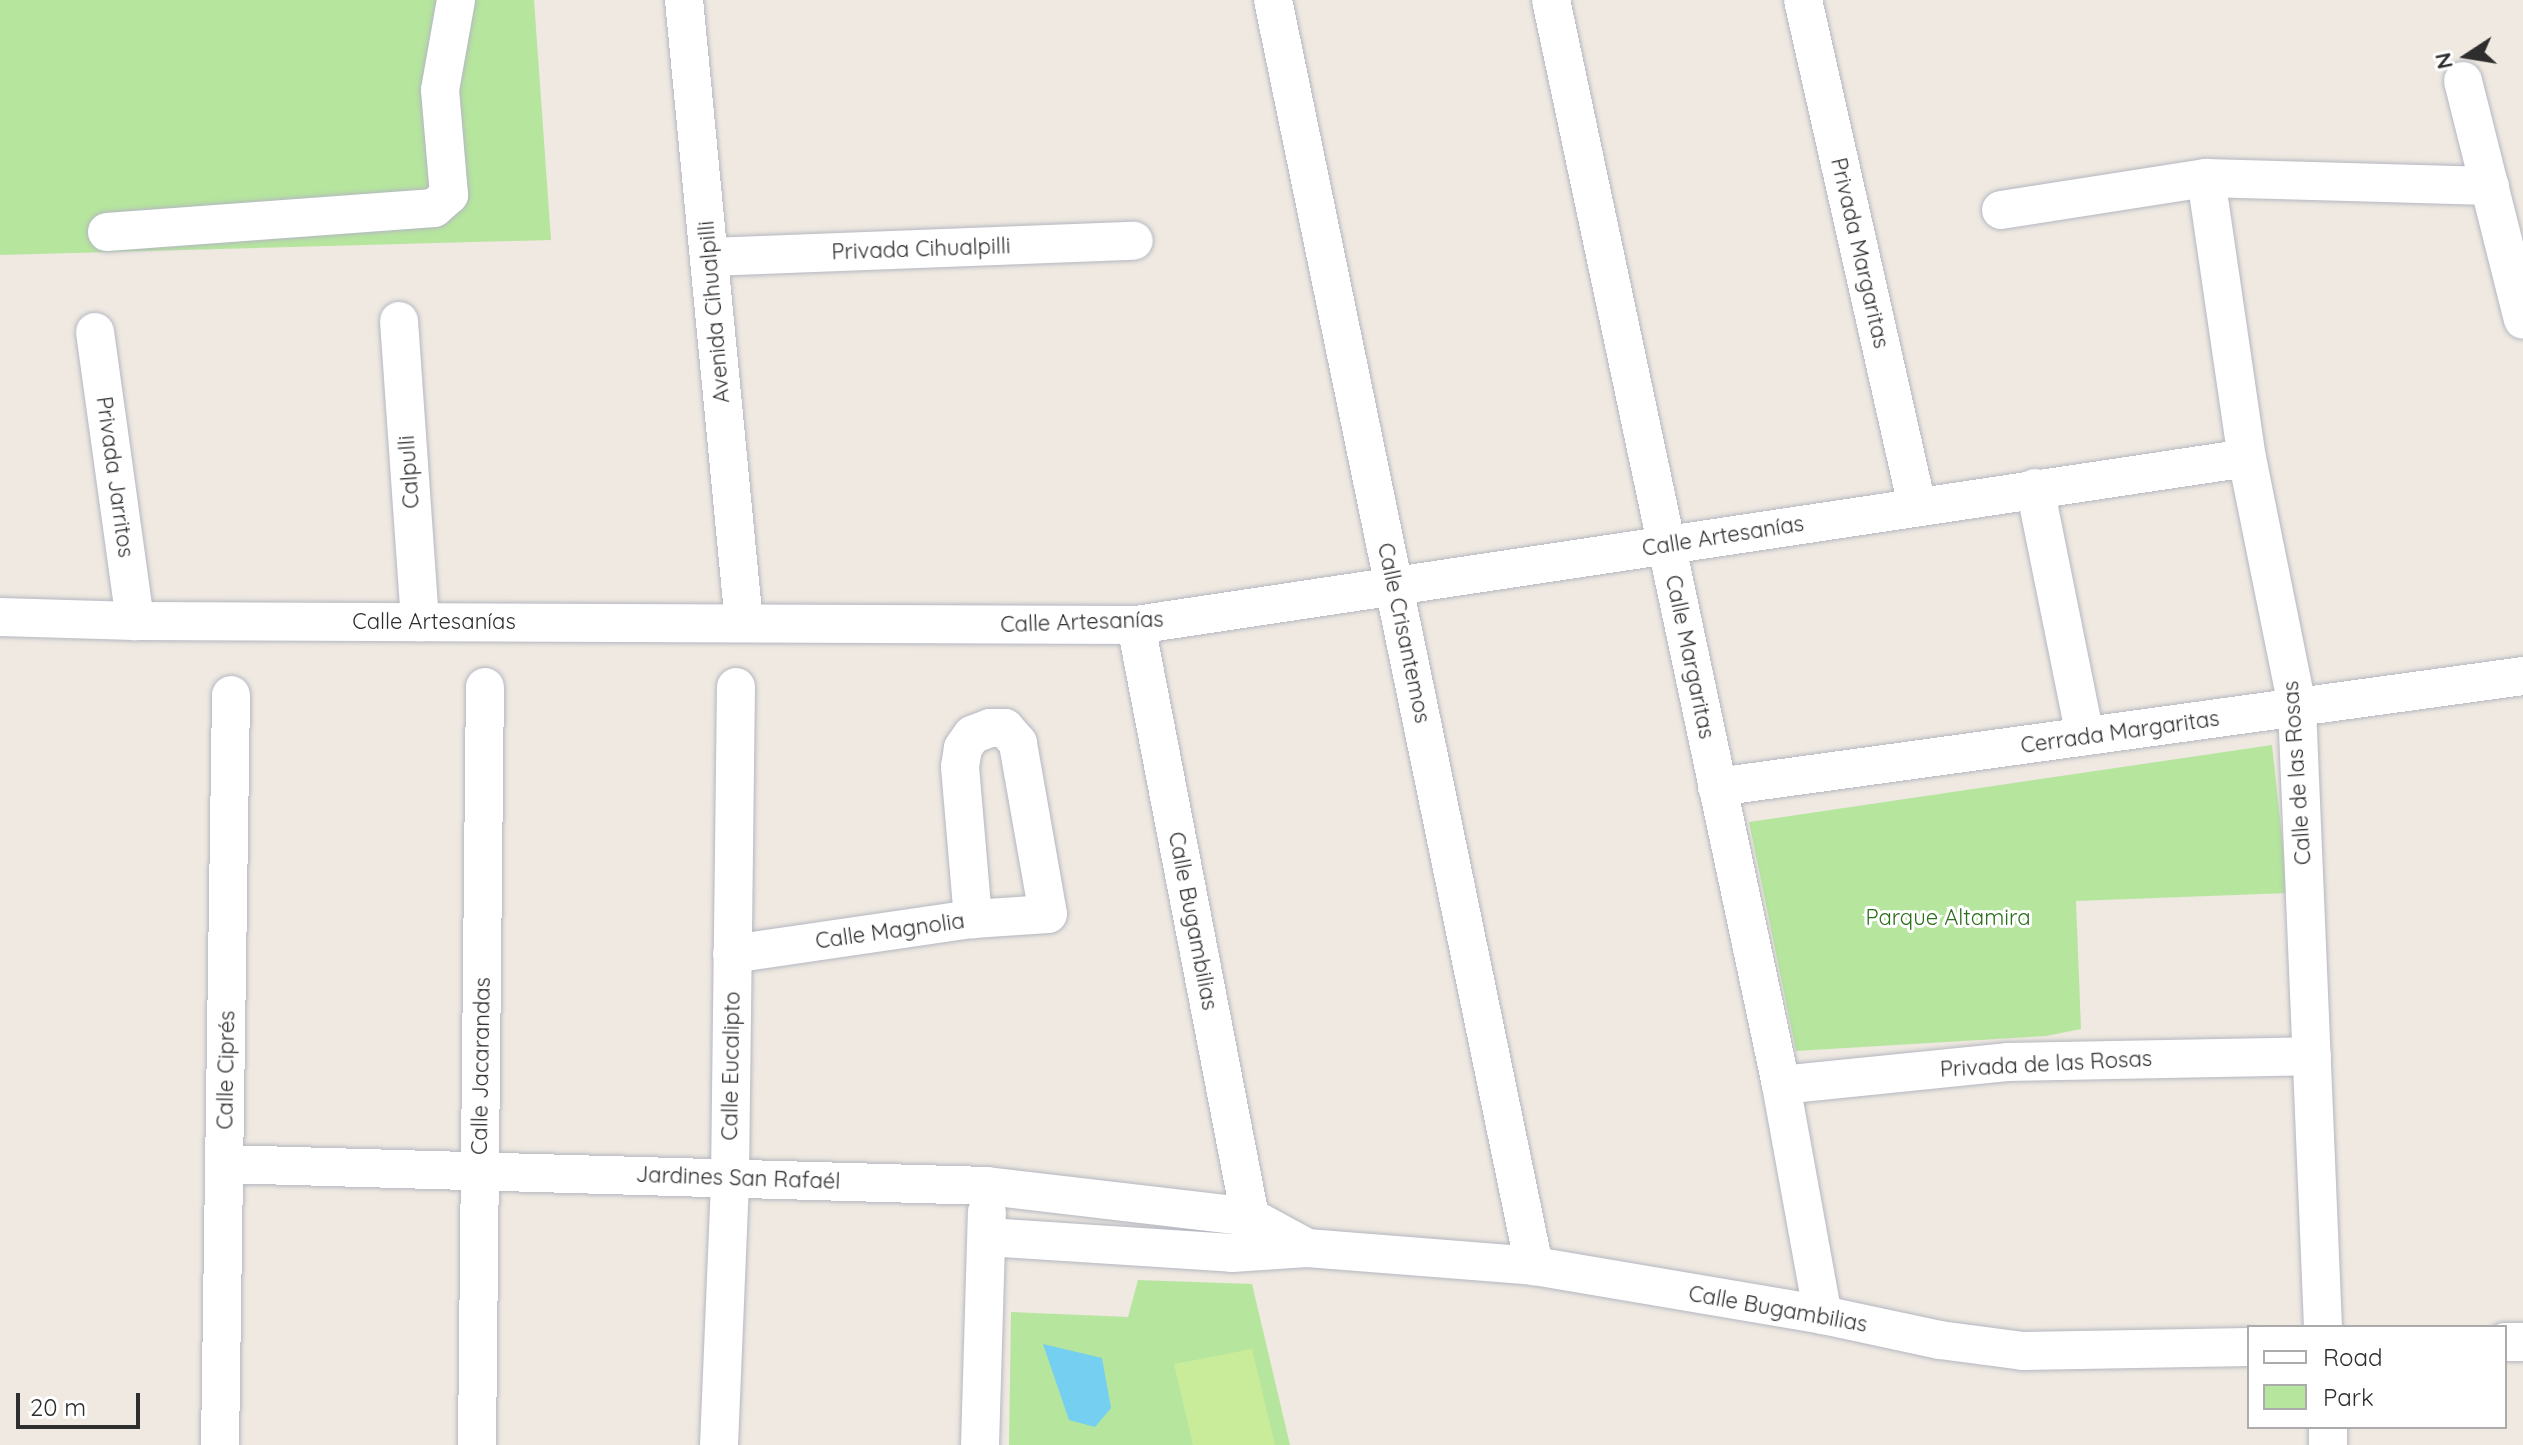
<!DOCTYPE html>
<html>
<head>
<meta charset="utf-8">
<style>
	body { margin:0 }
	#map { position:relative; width:2523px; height:1445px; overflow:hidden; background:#efe9e1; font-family:Quicksand,sans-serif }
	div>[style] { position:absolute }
	.green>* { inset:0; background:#b6e59e }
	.pitch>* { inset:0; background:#c9ec9a }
	.water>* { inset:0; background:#75cff0 }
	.roads { filter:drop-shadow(0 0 2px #b4b7c1) drop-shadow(0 0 2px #b4b7c1) }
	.street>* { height:38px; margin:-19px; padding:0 19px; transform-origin:19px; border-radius:19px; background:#fff }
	span { translate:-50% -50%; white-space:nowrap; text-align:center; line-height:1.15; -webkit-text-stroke:6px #fff; paint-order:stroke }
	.street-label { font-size:22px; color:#2e2e2e }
	.park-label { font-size:22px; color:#2c6e1b }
	.legend { position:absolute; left:2247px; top:1325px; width:260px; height:104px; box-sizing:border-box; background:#fff; border:2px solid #ababab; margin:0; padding:10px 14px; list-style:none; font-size:24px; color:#2e2e2e }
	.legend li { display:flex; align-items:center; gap:16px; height:40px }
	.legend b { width:40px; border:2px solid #ababab }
	.north { position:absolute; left:2427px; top:16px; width:80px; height:80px; -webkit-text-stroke:6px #fff; paint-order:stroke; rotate:258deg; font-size:22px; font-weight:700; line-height:32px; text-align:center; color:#2e2e2e }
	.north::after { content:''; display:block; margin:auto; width:28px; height:36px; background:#2e2e2e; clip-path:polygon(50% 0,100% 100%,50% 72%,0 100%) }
	.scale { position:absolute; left:16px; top:1393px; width:124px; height:36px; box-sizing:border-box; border:4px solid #2e2e2e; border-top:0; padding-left:10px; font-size:24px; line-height:28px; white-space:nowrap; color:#2e2e2e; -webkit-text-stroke:6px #fff; paint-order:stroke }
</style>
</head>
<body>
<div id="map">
	<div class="green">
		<div style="clip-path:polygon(0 0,534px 0,551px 240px,0 255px)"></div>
		<div style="clip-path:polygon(2272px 745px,2288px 893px,2076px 901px,2081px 1029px,2046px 1036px,1796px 1051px,1749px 822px)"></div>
		<div style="clip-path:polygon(1138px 1280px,1252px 1284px,1290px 1445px,1009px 1445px,1011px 1312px,1128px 1317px)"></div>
	</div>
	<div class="pitch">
		<div style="clip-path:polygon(1252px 1349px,1275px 1445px,1193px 1445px,1174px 1364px)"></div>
	</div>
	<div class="water">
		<div style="clip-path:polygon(1043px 1344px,1102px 1358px,1111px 1408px,1095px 1427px,1069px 1420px)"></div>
	</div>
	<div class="roads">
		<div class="street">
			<div style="left:684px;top:0;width:626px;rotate:84.5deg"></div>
			<div style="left:1273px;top:0;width:1293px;rotate:78.35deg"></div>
			<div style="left:1551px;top:0;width:1109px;rotate:78.03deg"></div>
			<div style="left:1781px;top:1085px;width:234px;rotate:79.7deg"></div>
			<div style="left:1803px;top:0;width:519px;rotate:77.3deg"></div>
			<div style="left:2463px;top:81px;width:246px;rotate:75.9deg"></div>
			<div style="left:2206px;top:178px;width:283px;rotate:81.7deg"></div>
			<div style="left:2247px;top:458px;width:254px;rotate:78.6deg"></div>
			<div style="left:2297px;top:707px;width:621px;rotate:87.6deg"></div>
			<div style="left:2001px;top:210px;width:207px;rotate:-8.9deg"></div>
			<div style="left:2206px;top:178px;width:284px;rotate:1.6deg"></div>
			<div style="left:107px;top:232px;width:328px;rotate:-4.2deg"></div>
			<div style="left:434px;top:208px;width:20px;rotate:-41deg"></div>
			<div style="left:449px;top:195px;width:105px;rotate:-94.9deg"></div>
			<div style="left:440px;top:90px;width:91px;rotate:-79.9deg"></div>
			<div style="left:709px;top:257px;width:425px;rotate:-2.2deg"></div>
			<div style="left:399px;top:321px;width:302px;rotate:86deg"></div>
			<div style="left:95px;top:332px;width:292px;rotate:82.1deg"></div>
			<div style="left:2035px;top:488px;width:253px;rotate:78.6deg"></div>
			<div style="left:0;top:617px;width:135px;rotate:1.7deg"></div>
			<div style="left:135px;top:621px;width:1001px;rotate:0.23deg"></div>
			<div style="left:1136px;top:625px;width:1123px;rotate:-8.55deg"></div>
			<div style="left:1136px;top:625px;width:624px;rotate:79.1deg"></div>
			<div style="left:1717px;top:787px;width:814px;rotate:-7.84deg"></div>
			<div style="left:732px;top:954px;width:244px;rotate:-8.3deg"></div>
			<div style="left:973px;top:919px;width:75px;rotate:-3.8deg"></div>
			<div style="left:1048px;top:914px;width:174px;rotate:-100deg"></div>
			<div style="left:1018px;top:743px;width:20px;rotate:-131deg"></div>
			<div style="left:1005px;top:728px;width:15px;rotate:180deg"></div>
			<div style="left:990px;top:728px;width:19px;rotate:159deg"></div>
			<div style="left:972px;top:735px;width:16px;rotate:125deg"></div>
			<div style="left:963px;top:748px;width:19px;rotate:99deg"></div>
			<div style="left:960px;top:767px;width:153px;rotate:85.1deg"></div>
			<div style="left:1781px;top:1085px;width:227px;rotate:-5.8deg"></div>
			<div style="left:2007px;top:1062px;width:305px;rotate:-1.1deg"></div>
			<div style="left:224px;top:1164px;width:763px;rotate:1.65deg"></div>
			<div style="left:987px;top:1186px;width:265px;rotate:6.7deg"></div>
			<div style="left:1250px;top:1217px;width:65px;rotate:28.5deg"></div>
			<div style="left:987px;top:1237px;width:246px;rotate:3.7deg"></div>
			<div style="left:1232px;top:1253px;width:75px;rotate:-3.8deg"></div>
			<div style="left:1307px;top:1248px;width:228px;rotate:4.5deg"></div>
			<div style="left:1534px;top:1266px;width:293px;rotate:9.6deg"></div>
			<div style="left:1823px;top:1315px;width:120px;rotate:12.1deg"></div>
			<div style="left:1940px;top:1340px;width:84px;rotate:7.5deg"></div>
			<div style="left:2023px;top:1351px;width:226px;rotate:-1deg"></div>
			<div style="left:2505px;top:1342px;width:18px"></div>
			<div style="left:2328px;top:1427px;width:18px;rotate:90deg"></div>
			<div style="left:220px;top:1445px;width:750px;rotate:-89.16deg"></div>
			<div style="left:477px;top:1445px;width:758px;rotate:-89.4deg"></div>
			<div style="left:719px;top:1445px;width:268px;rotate:-87.6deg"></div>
			<div style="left:730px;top:1177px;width:490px;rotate:-89.3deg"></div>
			<div style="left:980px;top:1445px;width:233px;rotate:-88.3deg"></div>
		</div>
	</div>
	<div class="street-label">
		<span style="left:921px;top:249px;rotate:-2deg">Privada Cihualpilli</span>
		<span style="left:1860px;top:253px;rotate:77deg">Privada Margaritas</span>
		<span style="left:714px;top:312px;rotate:-95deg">Avenida Cihualpilli</span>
		<span style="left:409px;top:472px;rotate:-94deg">Calpulli</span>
		<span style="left:115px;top:477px;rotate:82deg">Privada Jarritos</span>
		<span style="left:1723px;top:536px;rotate:-9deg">Calle Artesanías</span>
		<span style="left:434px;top:622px">Calle Artesanías</span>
		<span style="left:1082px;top:622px;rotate:-2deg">Calle Artesanías</span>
		<span style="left:1404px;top:633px;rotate:78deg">Calle Crisantemos</span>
		<span style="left:1690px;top:657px;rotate:78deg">Calle Margaritas</span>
		<span style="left:2120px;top:732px;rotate:-8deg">Cerrada Margaritas</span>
		<span style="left:2297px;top:773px;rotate:-94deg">Calle de las Rosas</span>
		<span style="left:1193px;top:921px;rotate:79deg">Calle Bugambilias</span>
		<span style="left:890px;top:931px;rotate:-8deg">Calle Magnolia</span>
		<span style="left:2046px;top:1064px;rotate:-3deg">Privada de las Rosas</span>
		<span style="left:481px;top:1066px;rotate:-89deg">Calle Jacarandas</span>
		<span style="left:731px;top:1066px;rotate:-89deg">Calle Eucalipto</span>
		<span style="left:226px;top:1070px;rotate:-89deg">Calle Ciprés</span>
		<span style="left:738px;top:1178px;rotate:2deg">Jardines San Rafaél</span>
		<span style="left:1778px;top:1309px;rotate:10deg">Calle Bugambilias</span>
	</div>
	<div class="park-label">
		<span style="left:1948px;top:918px">Parque Altamira</span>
	</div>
	<ul class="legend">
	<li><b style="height:10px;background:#fff"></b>Road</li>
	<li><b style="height:22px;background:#b6e59e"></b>Park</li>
	</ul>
	<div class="north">N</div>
	<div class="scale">20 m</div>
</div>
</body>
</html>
